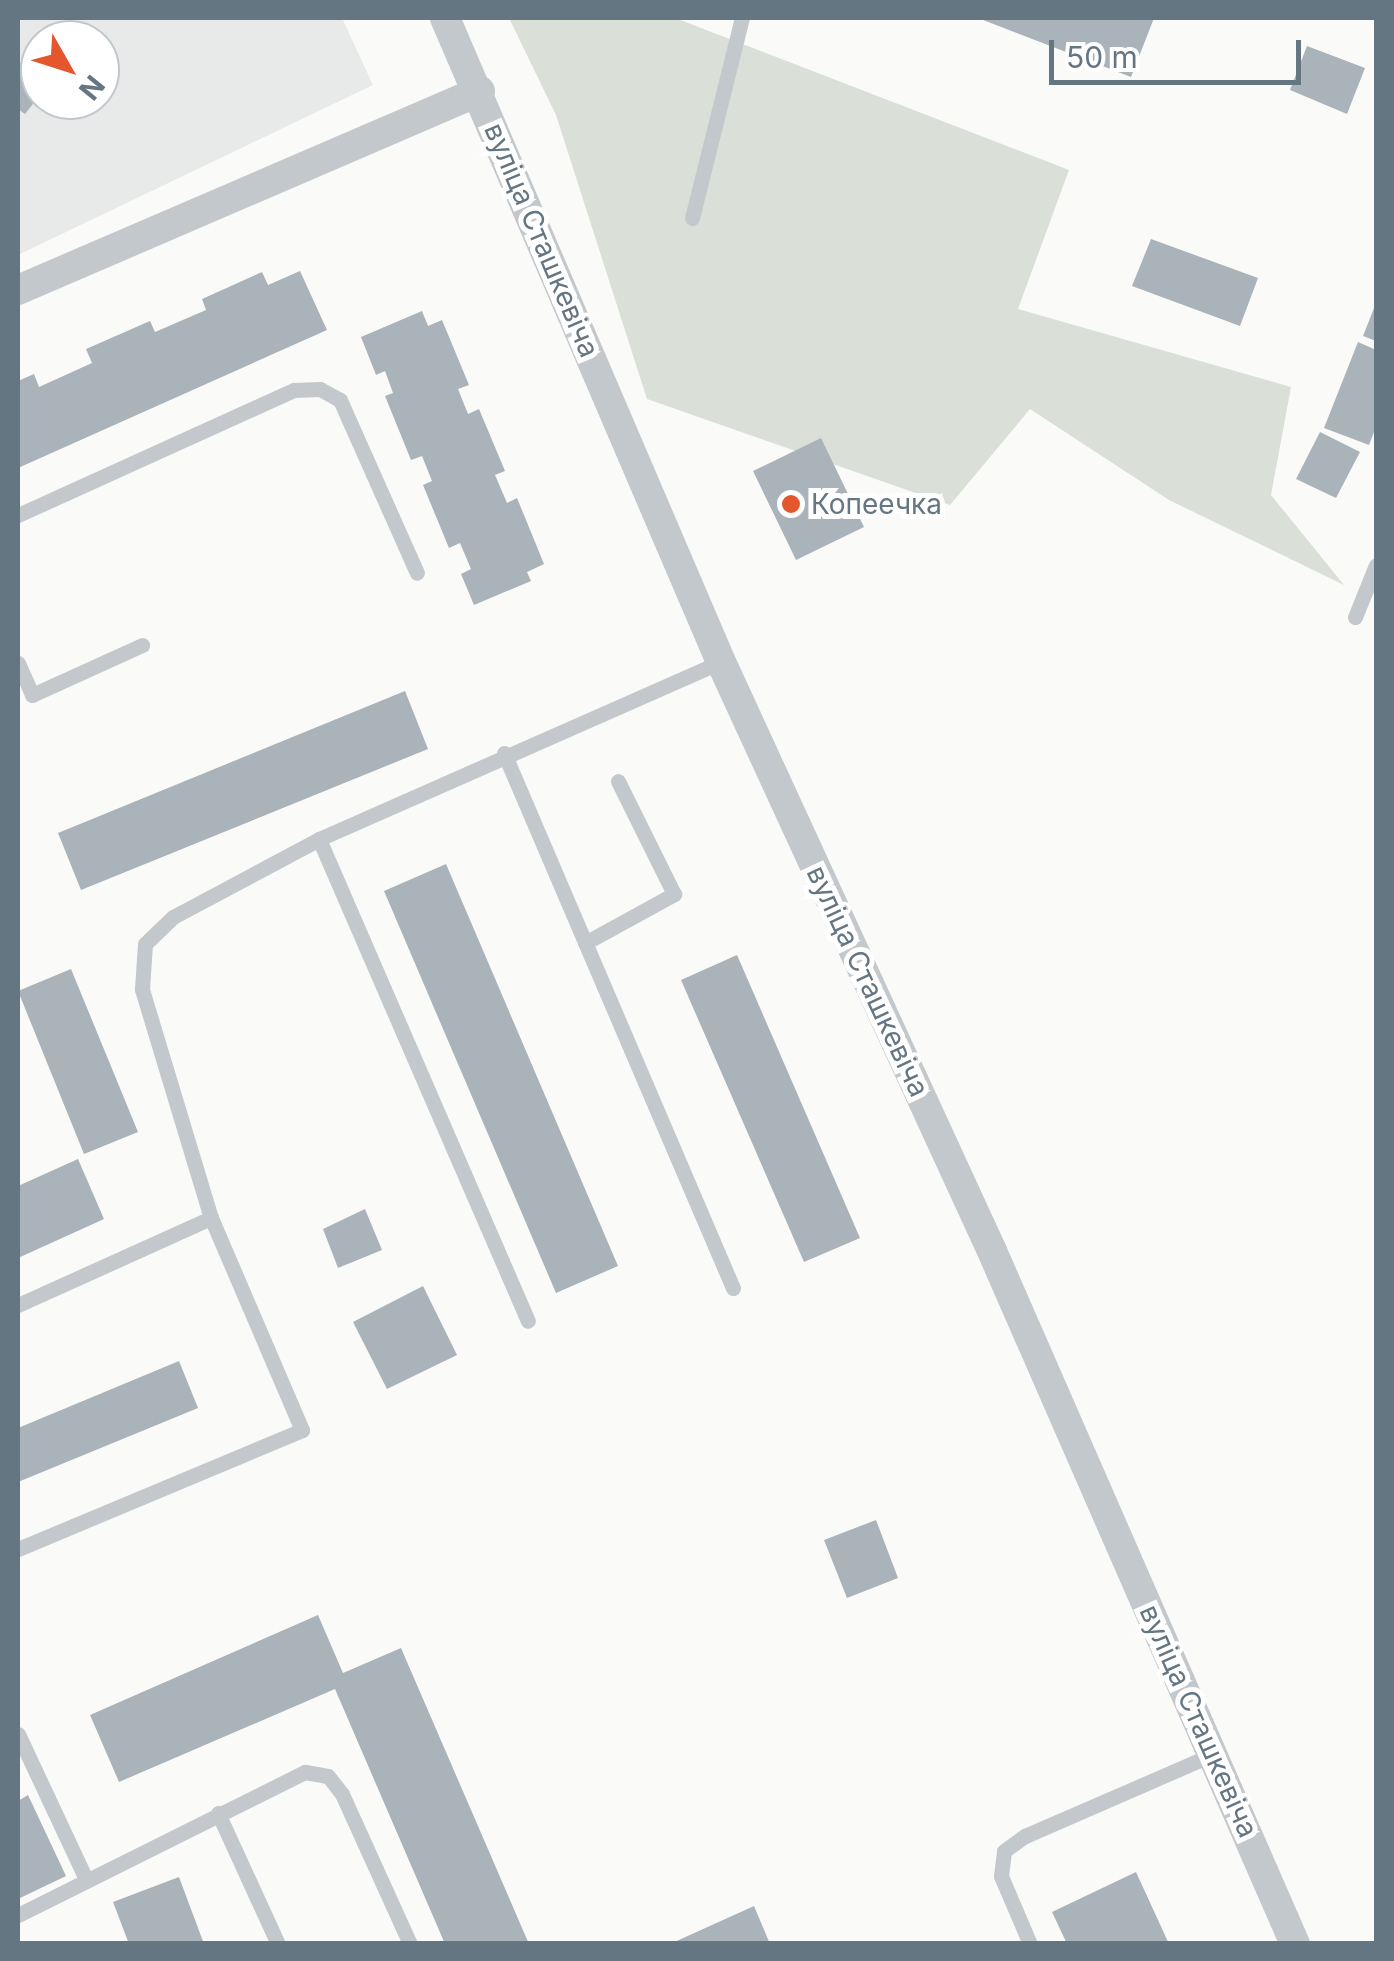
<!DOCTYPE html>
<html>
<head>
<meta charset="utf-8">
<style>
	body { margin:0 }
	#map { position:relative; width:1394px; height:1961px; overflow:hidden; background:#fafaf8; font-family:Inter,sans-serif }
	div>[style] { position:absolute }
	.built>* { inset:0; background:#e8e9e9 }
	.green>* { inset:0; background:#dadfd7 }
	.building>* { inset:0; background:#aab3b9 }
	.service>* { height:15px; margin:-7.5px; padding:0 7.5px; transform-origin:7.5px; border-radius:7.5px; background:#c3c8cc }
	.minor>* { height:30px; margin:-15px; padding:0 15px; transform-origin:15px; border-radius:15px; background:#c3c8cc }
	.dots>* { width:28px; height:28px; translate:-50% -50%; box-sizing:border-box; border:5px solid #fff; border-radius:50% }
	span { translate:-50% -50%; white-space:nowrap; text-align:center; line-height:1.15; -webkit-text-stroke:10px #fff; paint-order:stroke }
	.street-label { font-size:28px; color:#657683 }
	.poi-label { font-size:28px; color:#657683 }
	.left { translate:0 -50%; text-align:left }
	.frame { position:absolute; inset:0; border:20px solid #657683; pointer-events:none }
	.north { position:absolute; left:20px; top:20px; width:100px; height:100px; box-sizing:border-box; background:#fff; border:2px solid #c1c8cd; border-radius:50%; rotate:129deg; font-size:28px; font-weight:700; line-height:40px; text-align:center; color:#657683 }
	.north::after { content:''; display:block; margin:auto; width:35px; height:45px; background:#e4572e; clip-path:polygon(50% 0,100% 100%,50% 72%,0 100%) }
	.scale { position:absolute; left:1049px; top:40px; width:252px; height:45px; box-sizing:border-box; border:5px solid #657683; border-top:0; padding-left:12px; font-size:30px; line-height:35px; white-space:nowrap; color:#657683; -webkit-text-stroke:8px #fff; paint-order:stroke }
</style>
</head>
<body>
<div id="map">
	<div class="built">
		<div style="clip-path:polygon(evenodd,18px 18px,342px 18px,373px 85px,18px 255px,18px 18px,40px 40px,100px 40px,100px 100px,40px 100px,40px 40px)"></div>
	</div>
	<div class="green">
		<div style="clip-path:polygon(509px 18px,675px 18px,1069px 170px,1018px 309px,1291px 387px,1271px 495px,1344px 585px,1169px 500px,1030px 409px,950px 505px,647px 399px,556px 115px)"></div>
	</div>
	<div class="building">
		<div style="clip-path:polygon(978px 18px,1154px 18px,1131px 77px)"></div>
		<div style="clip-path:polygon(1307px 46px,1365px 68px,1347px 114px,1290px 90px)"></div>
		<div style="clip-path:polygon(18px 61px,40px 79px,40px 95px,25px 114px,18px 109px)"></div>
		<div style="clip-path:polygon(1151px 239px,1258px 278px,1240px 326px,1132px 286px)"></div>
		<div style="clip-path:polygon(300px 271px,327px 330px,18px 468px,18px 381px,34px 374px,39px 387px,92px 363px,86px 349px,150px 321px,155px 332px,206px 310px,202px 299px,262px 272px,268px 285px)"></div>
		<div style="clip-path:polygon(1376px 303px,1376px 341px,1363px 336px)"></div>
		<div style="clip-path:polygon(422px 311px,428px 326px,442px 320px,469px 385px,458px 389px,468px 414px,479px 409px,505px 471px,495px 475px,507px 503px,517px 498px,544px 564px,527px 572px,531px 581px,474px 605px,461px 574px,471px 569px,460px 543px,449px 548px,423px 485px,432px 481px,422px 456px,411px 460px,385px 396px,393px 393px,385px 371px,376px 375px,361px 337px)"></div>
		<div style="clip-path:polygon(1358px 342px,1376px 350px,1376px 427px,1369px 445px,1324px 428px)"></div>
		<div style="clip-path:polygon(1320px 432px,1360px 452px,1336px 498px,1296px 479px)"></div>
		<div style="clip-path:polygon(821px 438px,864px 527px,796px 560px,753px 471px)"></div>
		<div style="clip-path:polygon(405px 691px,428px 749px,81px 890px,58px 833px)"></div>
		<div style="clip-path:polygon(446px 864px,618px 1266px,556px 1293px,384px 891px)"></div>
		<div style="clip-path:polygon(737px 955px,860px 1238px,804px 1262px,681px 980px)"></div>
		<div style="clip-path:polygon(71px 969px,138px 1132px,84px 1154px,18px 991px)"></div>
		<div style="clip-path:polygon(78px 1159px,104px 1219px,18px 1258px,18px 1186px)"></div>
		<div style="clip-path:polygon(365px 1209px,382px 1250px,338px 1268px,323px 1229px)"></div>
		<div style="clip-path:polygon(423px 1286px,457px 1355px,387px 1389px,353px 1322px)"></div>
		<div style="clip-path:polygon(179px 1361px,198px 1408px,18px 1482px,18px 1428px)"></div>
		<div style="clip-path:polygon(876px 1520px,898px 1578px,847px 1598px,824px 1540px)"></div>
		<div style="clip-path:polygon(318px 1615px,343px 1673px,401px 1648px,529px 1944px,445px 1944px,335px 1689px,119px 1782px,90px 1715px)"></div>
		<div style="clip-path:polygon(28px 1795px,66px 1876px,18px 1899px,18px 1801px)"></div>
		<div style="clip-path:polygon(1136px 1872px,1169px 1944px,1067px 1944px,1052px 1912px)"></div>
		<div style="clip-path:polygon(179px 1877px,204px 1944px,129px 1944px,113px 1902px)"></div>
		<div style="clip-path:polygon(754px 1906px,770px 1944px,670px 1944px)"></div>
	</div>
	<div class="service">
		<div style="left:692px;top:218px;width:206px;rotate:-76deg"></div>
		<div style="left:18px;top:515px;width:303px;rotate:-24.4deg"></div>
		<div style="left:294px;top:390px;width:26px;rotate:-2deg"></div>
		<div style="left:320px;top:389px;width:23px;rotate:29deg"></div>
		<div style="left:340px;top:400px;width:189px;rotate:66deg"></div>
		<div style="left:1355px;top:617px;width:56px;rotate:-68deg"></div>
		<div style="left:18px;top:663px;width:35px;rotate:66deg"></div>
		<div style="left:32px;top:695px;width:121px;rotate:-24.4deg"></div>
		<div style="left:504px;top:753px;width:582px;rotate:66.83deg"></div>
		<div style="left:319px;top:839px;width:525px;rotate:66.56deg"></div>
		<div style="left:585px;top:943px;width:102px;rotate:-28.8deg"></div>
		<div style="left:674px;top:894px;width:126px;rotate:-116.4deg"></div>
		<div style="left:18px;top:1305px;width:212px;rotate:-24.3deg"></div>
		<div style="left:18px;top:1549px;width:308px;rotate:-22.7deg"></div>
		<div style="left:302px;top:1430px;width:231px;rotate:-113.2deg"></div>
		<div style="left:211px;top:1218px;width:239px;rotate:-106.8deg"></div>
		<div style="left:142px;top:989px;width:45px;rotate:-86.2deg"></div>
		<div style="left:145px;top:944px;width:39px;rotate:-44deg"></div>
		<div style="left:173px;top:917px;width:166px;rotate:-28.1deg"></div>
		<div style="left:319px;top:839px;width:439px;rotate:-23.8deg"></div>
		<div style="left:18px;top:1734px;width:160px;rotate:64.9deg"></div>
		<div style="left:218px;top:1813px;width:144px;rotate:65.4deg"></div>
		<div style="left:18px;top:1915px;width:321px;rotate:-26.5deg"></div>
		<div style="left:305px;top:1772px;width:23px;rotate:10deg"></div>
		<div style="left:328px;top:1776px;width:23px;rotate:52deg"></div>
		<div style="left:342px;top:1794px;width:165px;rotate:65.6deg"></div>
		<div style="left:1030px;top:1944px;width:74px;rotate:-113.1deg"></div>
		<div style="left:1001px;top:1876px;width:25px;rotate:-83deg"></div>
		<div style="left:1004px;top:1851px;width:26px;rotate:-36deg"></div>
		<div style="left:1025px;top:1836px;width:206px;rotate:-23.5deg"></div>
	</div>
	<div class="minor">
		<div style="left:445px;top:18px;width:701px;rotate:66.8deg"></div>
		<div style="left:721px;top:662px;width:648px;rotate:65.29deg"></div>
		<div style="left:992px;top:1251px;width:756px;rotate:66.38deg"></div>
		<div style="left:18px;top:290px;width:503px;rotate:-23.3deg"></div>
	</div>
	<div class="dots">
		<div style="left:791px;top:504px;background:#e4572e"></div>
	</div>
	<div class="street-label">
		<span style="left:542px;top:240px;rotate:67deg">вуліца Сташкевіча</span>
		<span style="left:868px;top:981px;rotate:65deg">вуліца Сташкевіча</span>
		<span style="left:1199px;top:1721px;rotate:66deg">вуліца Сташкевіча</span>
	</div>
	<div class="poi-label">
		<span class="left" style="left:811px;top:504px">Копеечка</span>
	</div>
	<div class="frame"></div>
	<div class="north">N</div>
	<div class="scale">50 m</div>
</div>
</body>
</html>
